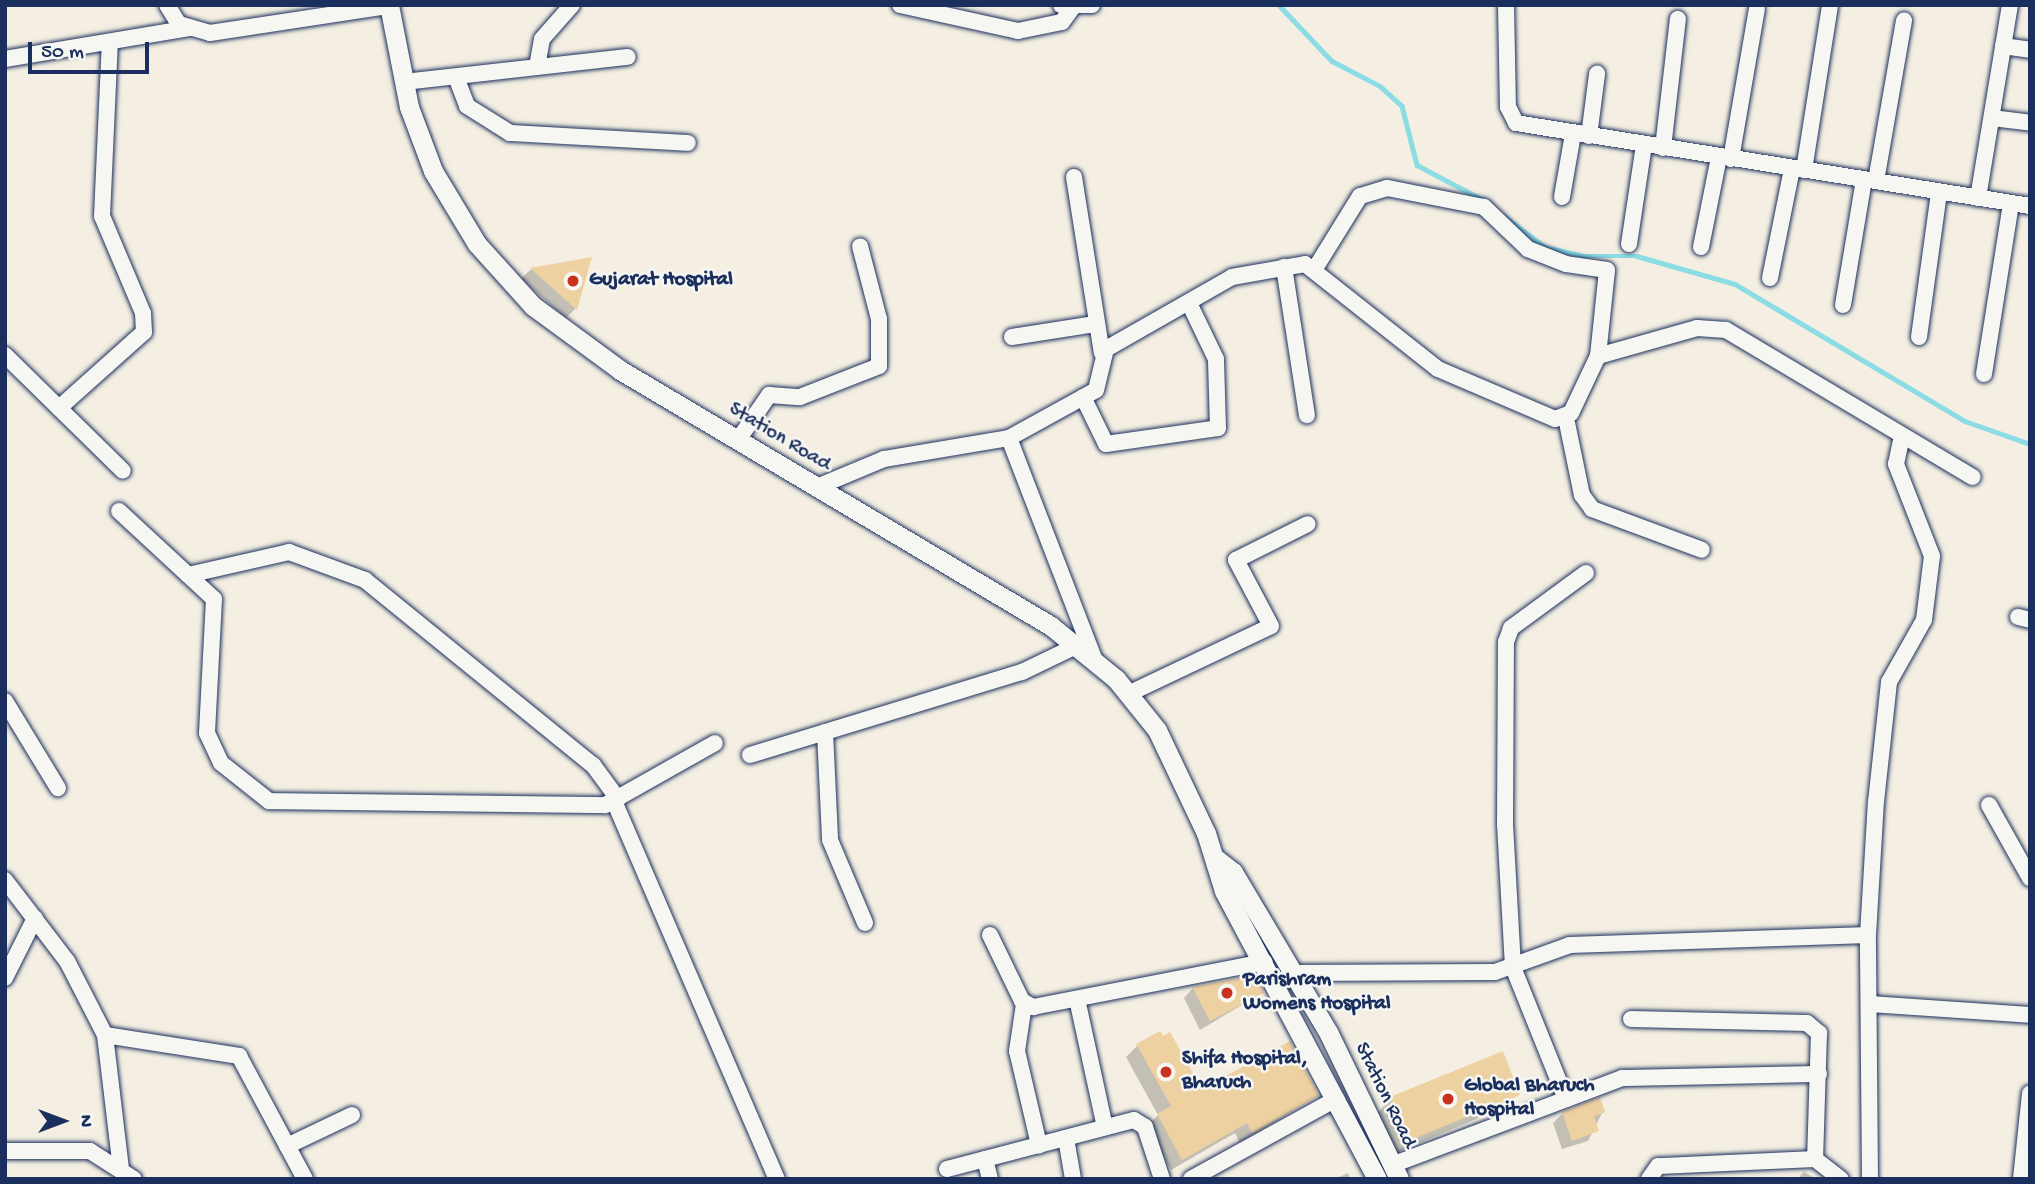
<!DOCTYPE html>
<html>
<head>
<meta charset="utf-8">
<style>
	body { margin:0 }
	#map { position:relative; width:2035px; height:1184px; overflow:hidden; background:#f4efe2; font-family:"Gochi Hand",sans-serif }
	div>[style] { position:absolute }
	.shadow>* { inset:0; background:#0003 }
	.stream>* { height:4.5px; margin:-2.25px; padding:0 2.25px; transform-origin:2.25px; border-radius:2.25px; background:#8bdce4 }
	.building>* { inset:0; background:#eed1a1 }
	.roads { filter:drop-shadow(0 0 2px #1b2f5e) drop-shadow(0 0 2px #1b2f5e) }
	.minor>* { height:16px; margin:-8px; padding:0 8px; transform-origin:8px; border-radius:8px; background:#f6f6f2 }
	.major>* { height:19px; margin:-9.5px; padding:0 9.5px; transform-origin:9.5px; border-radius:9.5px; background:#f6f6f2 }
	.dots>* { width:19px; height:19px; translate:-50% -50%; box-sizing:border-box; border:4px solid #f6f6f2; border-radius:50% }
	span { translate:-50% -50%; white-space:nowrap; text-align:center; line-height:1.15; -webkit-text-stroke:5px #f6f6f2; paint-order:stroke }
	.poi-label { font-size:21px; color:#1b2f5e; font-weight:700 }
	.left { translate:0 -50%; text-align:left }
	.street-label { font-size:21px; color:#1b2f5e }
	.frame { position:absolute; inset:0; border:7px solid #1b2f5e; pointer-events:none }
	.north { position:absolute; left:28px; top:1086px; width:70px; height:70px; -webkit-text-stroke:5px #f6f6f2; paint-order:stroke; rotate:90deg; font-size:19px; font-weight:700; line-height:28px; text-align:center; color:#1b2f5e }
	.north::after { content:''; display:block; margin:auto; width:24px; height:32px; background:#1b2f5e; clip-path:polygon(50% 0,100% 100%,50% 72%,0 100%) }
	.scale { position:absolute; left:28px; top:42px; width:121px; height:32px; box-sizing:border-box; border:4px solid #1b2f5e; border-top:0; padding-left:9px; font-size:21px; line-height:24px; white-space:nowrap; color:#1b2f5e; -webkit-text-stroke:5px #f6f6f2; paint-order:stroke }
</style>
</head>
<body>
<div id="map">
	<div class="shadow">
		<div style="clip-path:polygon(590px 259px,575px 309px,566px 318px,521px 279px,530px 270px)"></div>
		<div style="clip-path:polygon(1193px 988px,1262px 993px,1200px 1030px,1184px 998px)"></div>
		<div style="clip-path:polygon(1137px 1046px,1201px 1091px,1317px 1096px,1240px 1143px,1235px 1133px,1171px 1170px,1146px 1127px,1158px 1115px,1126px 1057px)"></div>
		<div style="clip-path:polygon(1518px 1094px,1505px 1107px,1395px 1153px,1378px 1112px,1391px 1099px)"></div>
		<div style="clip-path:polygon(1603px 1111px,1588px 1141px,1562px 1149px,1553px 1123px,1563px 1113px)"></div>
		<div style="clip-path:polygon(1804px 1172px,1816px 1179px,1797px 1179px)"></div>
		<div style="clip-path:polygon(1348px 1173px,1350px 1179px,1335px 1179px)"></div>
	</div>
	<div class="stream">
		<div style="left:1279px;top:5px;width:77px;rotate:46.6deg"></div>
		<div style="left:1332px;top:61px;width:54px;rotate:27.5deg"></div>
		<div style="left:1380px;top:86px;width:30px;rotate:42deg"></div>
		<div style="left:1402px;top:106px;width:61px;rotate:75.7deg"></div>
		<div style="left:1417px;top:165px;width:75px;rotate:27.9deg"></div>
		<div style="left:1504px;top:216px;width:51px;rotate:37.1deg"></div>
		<div style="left:1545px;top:247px;width:41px;rotate:12.7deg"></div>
		<div style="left:1585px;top:256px;width:52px"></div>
		<div style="left:1637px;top:256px;width:102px;rotate:15.9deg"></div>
		<div style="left:1735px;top:284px;width:268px;rotate:30.8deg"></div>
		<div style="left:1965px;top:421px;width:69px;rotate:19.5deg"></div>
	</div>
	<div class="building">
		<div style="clip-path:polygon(592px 257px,577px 310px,530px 268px)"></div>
		<div style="clip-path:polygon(1255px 975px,1264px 993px,1210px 1021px,1192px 987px)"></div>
		<div style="clip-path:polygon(1160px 1031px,1163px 1036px,1170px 1032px,1202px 1089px,1290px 1041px,1319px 1096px,1252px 1133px,1247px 1123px,1182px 1160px,1157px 1114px,1171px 1106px,1136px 1044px)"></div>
		<div style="clip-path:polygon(1503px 1051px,1520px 1095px,1408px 1141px,1390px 1097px)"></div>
		<div style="clip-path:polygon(1600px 1097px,1605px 1112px,1594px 1116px,1599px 1131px,1572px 1141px,1562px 1112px)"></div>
	</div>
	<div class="roads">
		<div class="minor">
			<div style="left:167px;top:5px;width:22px;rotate:58deg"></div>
			<div style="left:179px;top:24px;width:32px;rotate:16deg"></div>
			<div style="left:210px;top:33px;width:181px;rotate:-8.6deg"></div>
			<div style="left:900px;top:5px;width:121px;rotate:12.4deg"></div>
			<div style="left:1018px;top:31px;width:45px;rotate:-11.6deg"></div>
			<div style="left:1062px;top:22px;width:17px;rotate:-54deg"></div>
			<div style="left:1061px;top:5px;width:31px"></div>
			<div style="left:1506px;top:5px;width:102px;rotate:88.9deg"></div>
			<div style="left:1508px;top:107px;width:18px;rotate:63deg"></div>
			<div style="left:1516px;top:123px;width:521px;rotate:9.17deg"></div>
			<div style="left:2003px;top:46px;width:27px;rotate:8deg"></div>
			<div style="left:5px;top:59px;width:188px;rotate:-9.5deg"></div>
			<div style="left:537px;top:67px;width:28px;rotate:-80deg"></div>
			<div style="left:542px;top:39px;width:45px;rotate:-48.6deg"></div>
			<div style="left:456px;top:77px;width:31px;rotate:69deg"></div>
			<div style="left:467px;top:106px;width:51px;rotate:32.1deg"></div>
			<div style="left:510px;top:133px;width:178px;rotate:3.2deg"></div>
			<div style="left:404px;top:82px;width:225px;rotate:-6.4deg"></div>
			<div style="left:1992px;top:118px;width:38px;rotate:7deg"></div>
			<div style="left:1589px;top:136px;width:63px;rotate:-82.6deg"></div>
			<div style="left:1663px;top:148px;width:130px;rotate:-83.4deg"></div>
			<div style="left:1731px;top:159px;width:152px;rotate:-80.2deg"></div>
			<div style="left:1804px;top:170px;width:167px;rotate:-81deg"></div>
			<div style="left:1074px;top:177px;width:178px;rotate:81deg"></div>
			<div style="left:1876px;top:181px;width:163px;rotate:-80.1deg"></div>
			<div style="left:1562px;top:197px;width:64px;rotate:-80.1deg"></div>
			<div style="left:1978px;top:198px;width:196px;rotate:-80.6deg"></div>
			<div style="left:1629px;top:244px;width:100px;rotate:-81.4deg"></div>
			<div style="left:1701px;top:247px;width:92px;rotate:-78.7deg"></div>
			<div style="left:1284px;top:267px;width:150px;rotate:81.2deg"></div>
			<div style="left:1770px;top:278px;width:111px;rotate:-78.6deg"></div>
			<div style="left:1843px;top:305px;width:127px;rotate:-80.5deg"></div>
			<div style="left:1012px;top:337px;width:84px;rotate:-8.9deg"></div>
			<div style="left:1919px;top:337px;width:146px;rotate:-82.1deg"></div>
			<div style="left:5px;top:355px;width:165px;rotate:44.5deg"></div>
			<div style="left:1598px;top:356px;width:103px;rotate:-15.8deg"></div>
			<div style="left:1697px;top:328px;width:29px;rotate:4deg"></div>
			<div style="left:1726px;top:330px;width:287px;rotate:30.8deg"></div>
			<div style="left:1984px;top:374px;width:173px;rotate:-81deg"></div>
			<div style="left:1083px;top:397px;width:52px;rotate:63.9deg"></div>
			<div style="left:1106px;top:444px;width:113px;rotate:-8.1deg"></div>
			<div style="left:1218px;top:428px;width:69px;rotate:-91.7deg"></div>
			<div style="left:1216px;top:359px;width:62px;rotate:-115.7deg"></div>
			<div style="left:59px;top:408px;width:114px;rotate:-41.8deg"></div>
			<div style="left:144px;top:332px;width:19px;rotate:-93deg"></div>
			<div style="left:143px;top:313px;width:105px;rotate:-112.9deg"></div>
			<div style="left:102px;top:216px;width:174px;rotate:-87.4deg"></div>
			<div style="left:1566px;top:418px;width:79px;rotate:78.3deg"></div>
			<div style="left:1582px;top:495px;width:17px;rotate:54deg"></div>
			<div style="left:1592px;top:509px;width:117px;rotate:20.4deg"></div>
			<div style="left:1009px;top:438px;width:99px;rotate:-28.9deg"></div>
			<div style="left:1096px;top:390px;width:42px;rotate:-76.3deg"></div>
			<div style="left:1106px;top:349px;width:145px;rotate:-29.7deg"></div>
			<div style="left:1232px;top:277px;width:74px;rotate:-10.1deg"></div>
			<div style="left:1305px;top:264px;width:169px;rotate:38.3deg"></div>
			<div style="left:1438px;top:369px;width:127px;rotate:23.1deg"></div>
			<div style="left:1555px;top:419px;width:17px;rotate:-21deg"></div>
			<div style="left:1571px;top:413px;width:63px;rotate:-64.7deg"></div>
			<div style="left:1598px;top:356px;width:86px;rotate:-84deg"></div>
			<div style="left:1607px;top:270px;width:41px;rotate:-171.7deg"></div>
			<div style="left:1566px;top:264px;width:41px;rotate:-158.5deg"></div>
			<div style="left:1528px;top:249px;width:61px;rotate:-136.3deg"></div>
			<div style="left:1484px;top:207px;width:99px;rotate:-168.9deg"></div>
			<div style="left:1387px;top:188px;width:28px;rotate:163deg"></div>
			<div style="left:1360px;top:196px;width:84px;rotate:121.8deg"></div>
			<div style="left:738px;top:440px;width:55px;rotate:-55.4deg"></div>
			<div style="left:769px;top:395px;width:31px;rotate:4deg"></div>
			<div style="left:800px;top:397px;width:85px;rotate:-21.4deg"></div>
			<div style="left:879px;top:366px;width:47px;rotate:-90deg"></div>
			<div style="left:879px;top:319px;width:75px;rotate:-104.6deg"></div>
			<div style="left:817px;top:487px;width:73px;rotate:-22.7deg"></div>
			<div style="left:884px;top:459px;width:127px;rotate:-9.5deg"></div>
			<div style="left:1009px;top:438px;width:239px;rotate:68.9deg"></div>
			<div style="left:119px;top:511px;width:129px;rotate:42.8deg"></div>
			<div style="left:214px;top:599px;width:134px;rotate:93deg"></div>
			<div style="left:207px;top:733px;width:33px;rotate:65deg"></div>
			<div style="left:221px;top:763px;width:61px;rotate:38.4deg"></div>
			<div style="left:269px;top:801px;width:336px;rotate:0.7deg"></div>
			<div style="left:605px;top:805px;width:126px;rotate:-29.4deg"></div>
			<div style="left:188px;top:575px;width:104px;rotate:-12.8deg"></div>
			<div style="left:289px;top:552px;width:81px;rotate:20.2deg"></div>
			<div style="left:365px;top:580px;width:294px;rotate:39.1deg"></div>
			<div style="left:593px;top:765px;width:42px;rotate:53.7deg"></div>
			<div style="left:2018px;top:617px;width:12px;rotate:14deg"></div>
			<div style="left:1128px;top:694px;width:158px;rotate:-25.4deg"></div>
			<div style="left:1271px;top:626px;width:75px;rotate:-117.9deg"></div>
			<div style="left:1236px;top:560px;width:80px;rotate:-26.6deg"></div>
			<div style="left:5px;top:701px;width:102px;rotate:58.7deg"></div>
			<div style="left:825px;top:732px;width:108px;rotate:87.3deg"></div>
			<div style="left:830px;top:840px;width:90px;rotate:67.1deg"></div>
			<div style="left:750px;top:755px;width:284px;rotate:-17deg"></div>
			<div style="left:1022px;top:672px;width:60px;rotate:-25.7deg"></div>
			<div style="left:614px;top:801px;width:412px;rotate:66.7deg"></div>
			<div style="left:1989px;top:805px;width:84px;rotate:60.7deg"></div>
			<div style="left:5px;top:880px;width:102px;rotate:52.6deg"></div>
			<div style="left:67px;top:961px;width:83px;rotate:62.8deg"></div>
			<div style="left:105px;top:1035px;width:136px;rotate:8.9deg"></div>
			<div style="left:239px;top:1056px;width:140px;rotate:61.8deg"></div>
			<div style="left:990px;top:935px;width:73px;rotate:64.1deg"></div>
			<div style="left:1022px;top:1001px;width:13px;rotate:29deg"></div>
			<div style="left:1033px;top:1007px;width:236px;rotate:-11deg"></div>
			<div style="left:5px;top:978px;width:67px;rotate:-63.4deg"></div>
			<div style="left:1276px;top:985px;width:21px;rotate:-35deg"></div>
			<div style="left:1293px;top:973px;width:202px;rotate:-0.3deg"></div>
			<div style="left:1495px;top:972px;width:80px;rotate:-19.8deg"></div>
			<div style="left:1570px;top:945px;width:298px;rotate:-1.9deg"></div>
			<div style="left:1077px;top:999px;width:131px;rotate:77.7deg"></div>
			<div style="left:1024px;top:1004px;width:48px;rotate:98.5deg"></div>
			<div style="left:1017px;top:1051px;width:97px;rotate:76.8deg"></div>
			<div style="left:1870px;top:1004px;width:160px;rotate:3.9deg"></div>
			<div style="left:1631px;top:1019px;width:176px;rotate:1.3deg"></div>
			<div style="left:1807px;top:1023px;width:16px;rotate:40deg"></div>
			<div style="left:1819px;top:1033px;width:126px;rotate:91.8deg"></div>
			<div style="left:1815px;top:1159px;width:157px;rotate:177.4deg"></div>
			<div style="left:1658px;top:1166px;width:16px;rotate:125deg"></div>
			<div style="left:105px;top:1035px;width:135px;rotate:83.2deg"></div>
			<div style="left:1566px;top:1099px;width:142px;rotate:-111.9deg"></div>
			<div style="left:1513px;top:967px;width:142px;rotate:-93.2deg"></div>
			<div style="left:1505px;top:825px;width:183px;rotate:-89.7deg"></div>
			<div style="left:1506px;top:642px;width:15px;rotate:-70deg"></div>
			<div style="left:1511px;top:628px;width:93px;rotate:-36.3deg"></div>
			<div style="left:1066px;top:1138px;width:42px;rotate:80.3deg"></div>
			<div style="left:287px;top:1146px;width:72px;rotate:-25.5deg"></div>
			<div style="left:5px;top:1151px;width:85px"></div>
			<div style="left:90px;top:1151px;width:52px;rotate:32.5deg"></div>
			<div style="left:985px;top:1159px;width:21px;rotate:76deg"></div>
			<div style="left:1815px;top:1159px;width:33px;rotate:38deg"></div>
			<div style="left:1392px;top:1165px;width:246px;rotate:-20.7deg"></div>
			<div style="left:1622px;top:1078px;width:197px;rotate:-1.2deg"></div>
			<div style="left:947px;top:1169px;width:193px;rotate:-14.7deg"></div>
			<div style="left:1134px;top:1120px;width:13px;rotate:32deg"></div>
			<div style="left:1145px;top:1127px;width:55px;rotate:71.9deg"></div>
			<div style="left:1191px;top:1179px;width:166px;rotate:-28.9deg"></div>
			<div style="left:1870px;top:1179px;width:244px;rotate:-90.5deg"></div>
			<div style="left:1868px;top:935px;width:133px;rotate:-86.6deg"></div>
			<div style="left:1876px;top:802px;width:121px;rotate:-83.8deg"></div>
			<div style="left:1889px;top:682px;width:71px;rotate:-60.6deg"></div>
			<div style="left:1924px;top:620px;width:64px;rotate:-82.9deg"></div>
			<div style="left:1932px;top:556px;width:99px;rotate:-111.4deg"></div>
			<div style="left:1896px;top:464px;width:29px;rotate:-78deg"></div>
			<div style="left:2021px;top:1179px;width:86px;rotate:-84deg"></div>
		</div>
		<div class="major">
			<div style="left:389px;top:5px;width:104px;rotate:78.9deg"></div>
			<div style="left:409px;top:107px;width:68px;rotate:69.4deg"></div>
			<div style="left:433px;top:171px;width:85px;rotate:58.9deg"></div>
			<div style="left:477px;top:244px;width:84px;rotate:47.9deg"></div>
			<div style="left:533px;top:306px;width:108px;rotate:36.3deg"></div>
			<div style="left:620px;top:370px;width:501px;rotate:30.71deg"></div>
			<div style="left:1051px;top:626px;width:84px;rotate:39.2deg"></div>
			<div style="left:1116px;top:679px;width:65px;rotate:51.2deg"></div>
			<div style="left:1157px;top:730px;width:114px;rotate:64.6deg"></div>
			<div style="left:1206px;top:833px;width:61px;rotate:72.8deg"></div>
			<div style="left:1224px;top:891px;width:326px;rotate:62deg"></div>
			<div style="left:1215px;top:858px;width:23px;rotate:38deg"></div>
			<div style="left:1233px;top:872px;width:188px;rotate:59.3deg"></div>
			<div style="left:1329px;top:1034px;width:161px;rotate:64.2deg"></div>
		</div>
	</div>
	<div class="dots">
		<div style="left:573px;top:281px;background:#c8321e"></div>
		<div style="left:1227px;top:993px;background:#c8321e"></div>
		<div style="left:1166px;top:1072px;background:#c8321e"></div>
		<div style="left:1448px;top:1099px;background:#c8321e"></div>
	</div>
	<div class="poi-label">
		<span class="left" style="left:589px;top:281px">Gujarat Hospital</span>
		<span class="left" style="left:1243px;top:993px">Parishram<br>Womens Hospital</span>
		<span class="left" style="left:1182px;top:1072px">Shifa Hospital,<br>Bharuch</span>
		<span class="left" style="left:1464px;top:1099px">Global Bharuch<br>Hospital</span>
	</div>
	<div class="street-label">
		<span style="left:779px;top:438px;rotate:31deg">Station Road</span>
		<span style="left:1384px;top:1096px;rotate:64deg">Station Road</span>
	</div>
	<div class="frame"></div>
	<div class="north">N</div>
	<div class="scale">50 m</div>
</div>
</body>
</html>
